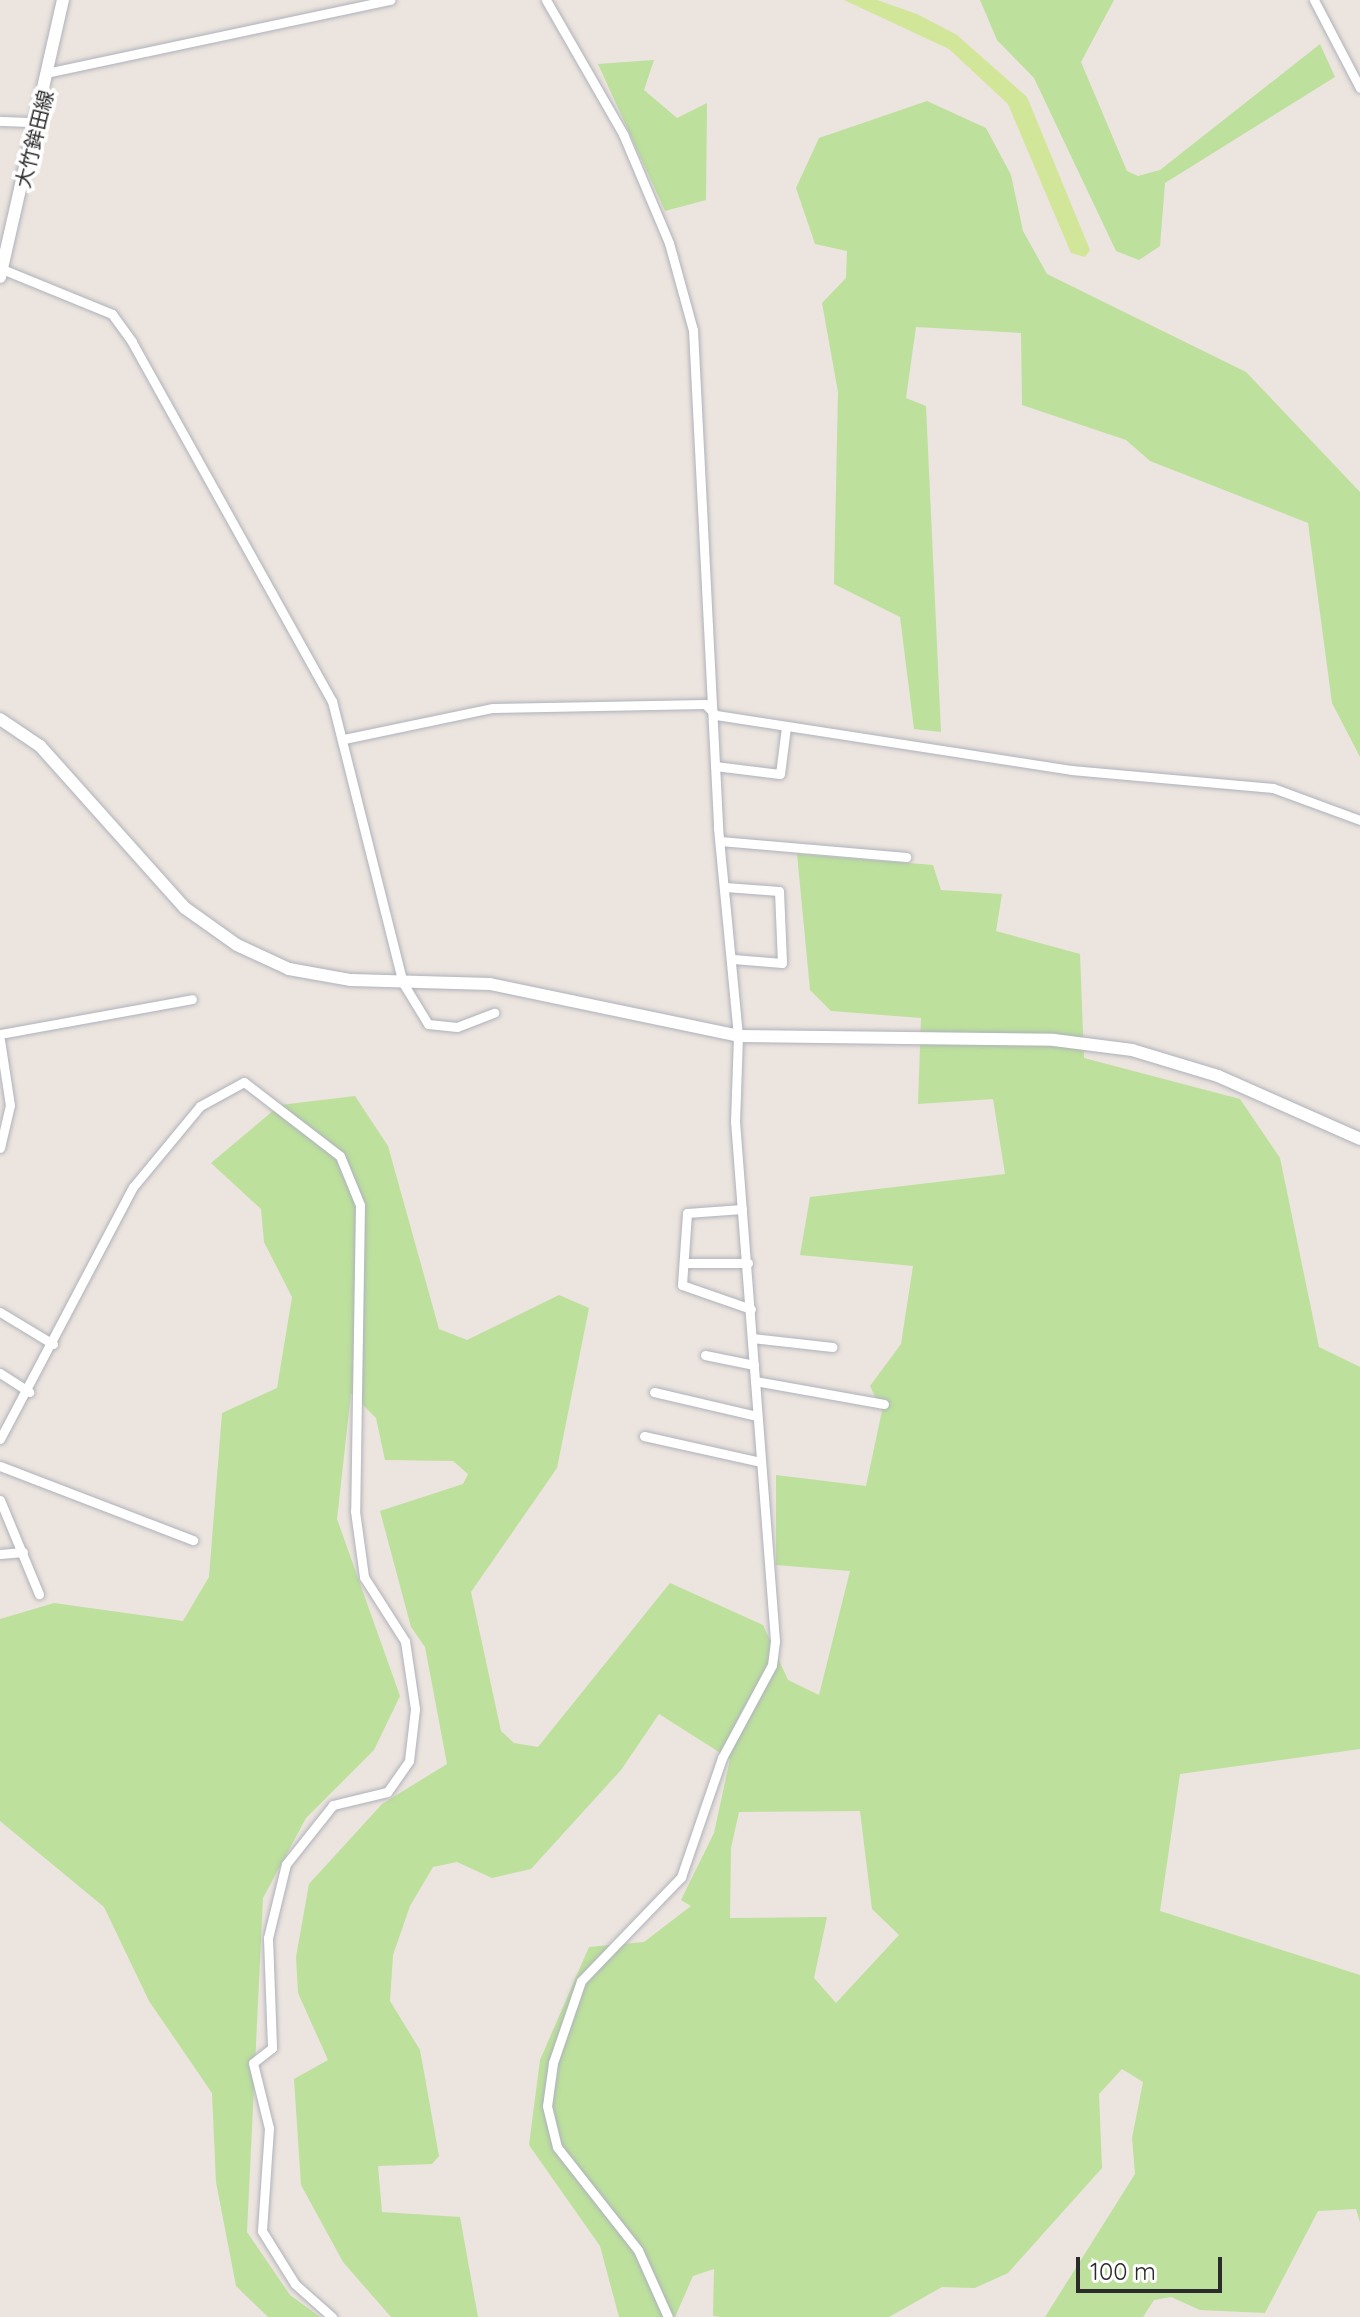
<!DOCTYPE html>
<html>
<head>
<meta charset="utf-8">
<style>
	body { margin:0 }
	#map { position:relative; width:1360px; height:2317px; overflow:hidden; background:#ece4de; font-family:Quicksand,"Noto Sans JP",sans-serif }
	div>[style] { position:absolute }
	.green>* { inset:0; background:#bde09d }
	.pitch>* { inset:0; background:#d1e699 }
	.roads { filter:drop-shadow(0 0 2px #aeb2bb) drop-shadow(0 0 2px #aeb2bb) }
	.street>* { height:9px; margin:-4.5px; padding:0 4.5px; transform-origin:4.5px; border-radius:4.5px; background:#fff }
	.secondary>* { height:12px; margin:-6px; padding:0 6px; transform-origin:6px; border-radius:6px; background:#fff }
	span { translate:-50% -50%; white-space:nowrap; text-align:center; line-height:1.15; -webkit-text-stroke:7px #fff; paint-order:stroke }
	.street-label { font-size:20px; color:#2b2b2b }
	.scale { position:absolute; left:1076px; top:2257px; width:146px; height:36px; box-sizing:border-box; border:4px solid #2b2b2b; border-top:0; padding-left:10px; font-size:24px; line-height:28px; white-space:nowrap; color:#2b2b2b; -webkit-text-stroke:6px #fff; paint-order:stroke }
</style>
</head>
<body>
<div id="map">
	<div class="green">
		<div style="clip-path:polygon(980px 0,1114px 0,1081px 62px,1127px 171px,1138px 176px,1160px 170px,1320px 44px,1335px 77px,1165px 183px,1160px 246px,1139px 260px,1116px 251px,1034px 78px,997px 40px)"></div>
		<div style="clip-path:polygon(654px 60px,644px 90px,677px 118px,707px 103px,706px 200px,665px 211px,598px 64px)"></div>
		<div style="clip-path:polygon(927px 101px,986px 128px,1011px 175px,1023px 231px,1047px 274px,1246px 372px,1360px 492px,1360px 757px,1332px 703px,1308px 523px,1150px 461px,1126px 440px,1022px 405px,1021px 333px,916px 327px,906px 398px,926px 406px,941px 732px,914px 729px,900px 617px,834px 584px,838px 392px,822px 303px,846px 278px,847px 251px,815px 244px,796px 188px,819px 138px)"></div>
		<div style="clip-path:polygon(evenodd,797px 854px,933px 865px,941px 890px,1002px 894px,996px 931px,1080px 954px,1084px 1058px,1240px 1099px,1280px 1158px,1319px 1347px,1360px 1367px,1360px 1749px,1180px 1774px,1160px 1911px,1360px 1975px,1360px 2222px,1356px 2209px,1318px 2211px,1265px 2313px,1200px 2310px,1171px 2297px,1154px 2300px,1143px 2317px,1045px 2317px,1135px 2174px,1132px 2138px,1143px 2082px,1122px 2069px,1099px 2094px,1102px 2168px,1008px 2273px,975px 2288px,942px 2287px,889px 2317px,721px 2317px,713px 2316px,714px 2269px,693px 2276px,675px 2317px,619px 2317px,600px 2246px,529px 2145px,540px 2060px,589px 1947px,644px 1942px,691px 1906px,681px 1900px,714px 1833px,730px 1759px,659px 1714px,621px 1770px,531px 1869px,492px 1878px,457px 1862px,433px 1867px,410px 1906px,393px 1955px,390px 2001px,420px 2050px,439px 2156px,432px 2164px,378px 2166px,382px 2212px,460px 2217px,478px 2317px,391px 2317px,343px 2262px,301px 2185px,294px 2079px,328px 2060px,298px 1993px,296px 1957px,309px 1884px,382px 1804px,447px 1764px,425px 1647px,411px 1627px,380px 1511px,463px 1484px,468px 1474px,453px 1461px,385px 1460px,376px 1418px,351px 1393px,337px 1519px,400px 1696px,374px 1750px,306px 1818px,263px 1898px,247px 2232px,290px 2295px,320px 2317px,268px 2317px,236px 2286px,216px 2182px,212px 2093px,149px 2001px,104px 1907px,0 1821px,0 1619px,54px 1603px,183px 1621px,209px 1577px,222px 1413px,277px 1388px,292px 1297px,264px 1242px,261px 1209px,211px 1163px,280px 1105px,355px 1096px,388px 1146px,439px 1329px,467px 1340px,559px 1295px,589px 1308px,557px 1468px,471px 1592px,501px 1731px,514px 1743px,538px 1747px,670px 1583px,763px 1625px,788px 1680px,819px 1695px,850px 1571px,776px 1565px,776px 1475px,866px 1486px,882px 1411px,870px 1386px,901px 1344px,913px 1266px,800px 1255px,810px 1197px,1005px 1174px,993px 1099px,918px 1104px,921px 1018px,831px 1011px,810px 990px,797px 854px,860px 1811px,872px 1909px,899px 1935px,836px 2003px,814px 1978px,827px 1917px,730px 1918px,731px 1848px,739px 1812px,860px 1811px)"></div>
	</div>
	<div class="pitch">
		<div style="clip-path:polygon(844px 0,877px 0,917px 14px,957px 35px,1027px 97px,1090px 250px,1085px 257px,1071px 253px,1008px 104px,949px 49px)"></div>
	</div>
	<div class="roads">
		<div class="street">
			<div style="left:546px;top:0;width:155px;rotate:60.1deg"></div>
			<div style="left:623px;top:134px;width:118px;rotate:67.1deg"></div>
			<div style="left:669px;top:243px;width:90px;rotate:74.6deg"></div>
			<div style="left:693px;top:330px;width:499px;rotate:87.1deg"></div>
			<div style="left:718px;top:828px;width:209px;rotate:84.5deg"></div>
			<div style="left:738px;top:1036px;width:85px;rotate:92deg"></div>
			<div style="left:735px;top:1121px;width:522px;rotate:85.6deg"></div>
			<div style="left:775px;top:1641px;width:24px;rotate:97deg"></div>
			<div style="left:772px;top:1665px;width:106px;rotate:118.3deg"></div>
			<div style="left:722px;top:1758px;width:126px;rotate:109deg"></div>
			<div style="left:681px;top:1877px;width:144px;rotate:133.9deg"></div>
			<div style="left:581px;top:1981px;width:87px;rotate:108.9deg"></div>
			<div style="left:553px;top:2063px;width:43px;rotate:97.9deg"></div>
			<div style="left:547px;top:2106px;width:42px;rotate:76.3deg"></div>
			<div style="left:557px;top:2147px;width:131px;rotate:51.8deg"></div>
			<div style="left:638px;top:2250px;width:73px;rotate:65.9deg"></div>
			<div style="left:1314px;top:0;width:99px;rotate:62.4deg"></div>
			<div style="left:51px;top:72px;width:347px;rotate:-12deg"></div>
			<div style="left:0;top:121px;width:38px;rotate:2deg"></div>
			<div style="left:2px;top:269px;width:119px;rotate:22.2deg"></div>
			<div style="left:112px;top:314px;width:34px;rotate:54deg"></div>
			<div style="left:132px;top:342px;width:411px;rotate:60.9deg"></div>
			<div style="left:332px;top:701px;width:291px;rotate:75.9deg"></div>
			<div style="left:403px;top:983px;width:48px;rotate:58.6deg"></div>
			<div style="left:428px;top:1024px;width:29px;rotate:6deg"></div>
			<div style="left:457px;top:1027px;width:40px;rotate:-21deg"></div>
			<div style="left:344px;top:739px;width:152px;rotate:-11.8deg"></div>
			<div style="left:493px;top:708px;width:212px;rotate:-1.1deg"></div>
			<div style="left:705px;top:704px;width:16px;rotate:45deg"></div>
			<div style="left:716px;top:715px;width:359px;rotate:8.8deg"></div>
			<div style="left:1071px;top:770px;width:203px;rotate:5.1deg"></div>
			<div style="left:1273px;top:788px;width:93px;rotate:20.2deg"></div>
			<div style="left:715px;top:766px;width:65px;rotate:7deg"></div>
			<div style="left:780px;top:774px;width:47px;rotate:-82.7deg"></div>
			<div style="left:720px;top:841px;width:187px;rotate:4.9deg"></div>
			<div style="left:725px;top:887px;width:54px;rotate:4.2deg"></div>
			<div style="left:779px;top:891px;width:72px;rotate:87.6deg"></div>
			<div style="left:782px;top:963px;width:49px;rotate:-175.3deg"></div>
			<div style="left:0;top:1034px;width:195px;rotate:-10.3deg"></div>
			<div style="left:0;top:1040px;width:66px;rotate:81.3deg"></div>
			<div style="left:10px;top:1105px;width:44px;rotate:103.1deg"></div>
			<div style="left:742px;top:1209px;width:55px;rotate:175.8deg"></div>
			<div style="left:687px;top:1213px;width:72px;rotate:94deg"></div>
			<div style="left:682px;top:1285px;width:73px;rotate:19.2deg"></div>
			<div style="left:684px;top:1263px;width:64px"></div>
			<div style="left:0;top:1312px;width:62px;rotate:31.1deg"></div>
			<div style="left:752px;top:1338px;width:81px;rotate:6.4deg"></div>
			<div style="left:705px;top:1355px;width:50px;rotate:11.5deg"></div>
			<div style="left:0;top:1373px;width:35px;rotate:33deg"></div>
			<div style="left:755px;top:1381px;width:131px;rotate:10.1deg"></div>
			<div style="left:654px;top:1392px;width:106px;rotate:13.1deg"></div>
			<div style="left:644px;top:1436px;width:119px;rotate:12.6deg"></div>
			<div style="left:0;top:1439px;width:285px;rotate:-62.2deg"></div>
			<div style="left:133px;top:1187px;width:105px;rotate:-50.4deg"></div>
			<div style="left:200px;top:1106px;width:50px;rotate:-28.6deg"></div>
			<div style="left:244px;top:1082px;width:121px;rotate:37.6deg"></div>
			<div style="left:340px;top:1156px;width:53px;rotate:67.8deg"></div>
			<div style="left:360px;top:1205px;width:306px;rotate:90.9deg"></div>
			<div style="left:355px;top:1511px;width:67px;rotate:82.2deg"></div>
			<div style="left:364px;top:1577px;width:76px;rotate:57.4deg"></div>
			<div style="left:405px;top:1641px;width:69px;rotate:81.6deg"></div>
			<div style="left:415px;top:1709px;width:52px;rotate:96.6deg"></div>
			<div style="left:409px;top:1761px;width:38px;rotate:125deg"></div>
			<div style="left:387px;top:1792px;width:56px;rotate:166.5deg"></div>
			<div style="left:333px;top:1805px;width:75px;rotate:128.5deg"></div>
			<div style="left:286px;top:1864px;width:76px;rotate:103.7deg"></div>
			<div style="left:268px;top:1938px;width:110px;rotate:87.9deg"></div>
			<div style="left:272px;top:2048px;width:24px;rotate:142deg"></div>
			<div style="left:253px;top:2063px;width:67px;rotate:76.2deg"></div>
			<div style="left:269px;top:2128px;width:103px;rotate:93.9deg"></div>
			<div style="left:262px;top:2231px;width:62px;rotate:58.1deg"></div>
			<div style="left:295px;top:2284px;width:50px;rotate:41.7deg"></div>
			<div style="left:0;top:1466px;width:207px;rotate:21deg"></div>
			<div style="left:0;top:1500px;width:102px;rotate:67.5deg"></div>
			<div style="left:0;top:1554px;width:23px;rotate:-5deg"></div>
		</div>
		<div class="secondary">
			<div style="left:0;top:277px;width:284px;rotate:-77.2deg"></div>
			<div style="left:0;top:719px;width:48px;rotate:34deg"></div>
			<div style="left:40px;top:746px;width:217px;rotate:48.2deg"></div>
			<div style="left:185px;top:908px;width:64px;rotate:35.4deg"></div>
			<div style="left:237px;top:945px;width:57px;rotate:24.8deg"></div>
			<div style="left:289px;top:969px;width:63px;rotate:10.1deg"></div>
			<div style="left:351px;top:980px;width:139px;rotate:1.6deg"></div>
			<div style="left:490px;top:984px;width:253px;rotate:11.8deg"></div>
			<div style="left:738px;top:1036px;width:316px;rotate:0.7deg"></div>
			<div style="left:1054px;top:1040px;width:79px;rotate:7.3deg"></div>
			<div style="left:1132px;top:1050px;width:90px;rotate:16.8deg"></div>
			<div style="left:1218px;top:1076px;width:155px;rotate:23.9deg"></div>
		</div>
	</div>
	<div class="street-label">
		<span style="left:34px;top:139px;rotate:-76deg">大竹鉾田線</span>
	</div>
	<div class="scale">100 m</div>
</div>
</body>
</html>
